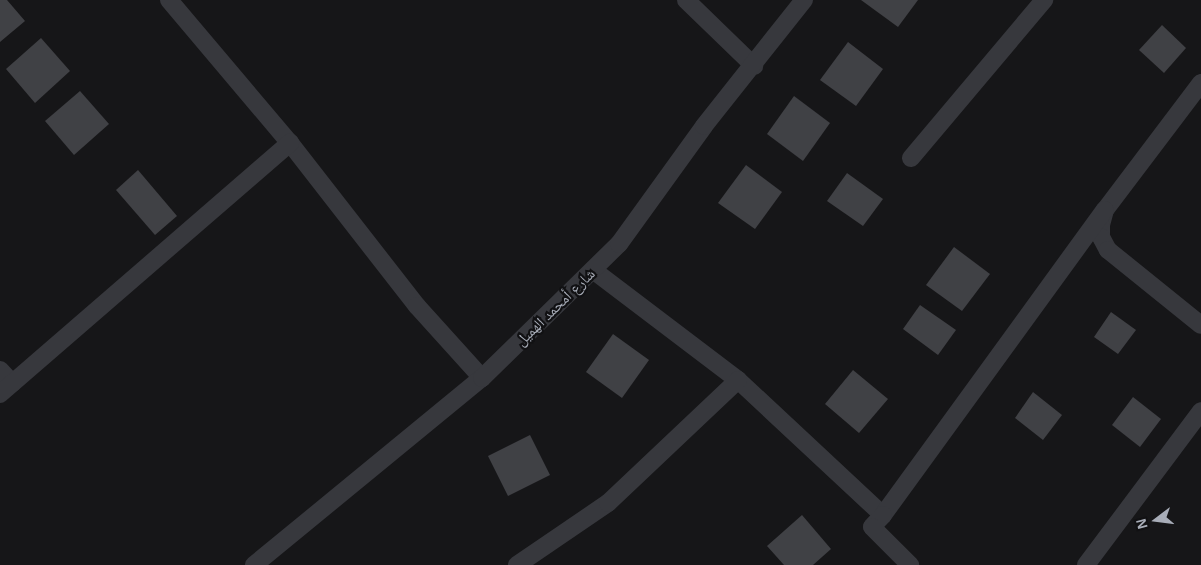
<!DOCTYPE html>
<html>
<head>
<meta charset="utf-8">
<style>
	body { margin:0 }
	#map { position:relative; width:1201px; height:565px; overflow:hidden; background:#161618; font-family:Arial,"Noto Naskh Arabic",sans-serif }
	div>[style] { position:absolute }
	.building>* { inset:0; background:#404145 }
	.minor>* { height:18px; margin:-9px; padding:0 9px; transform-origin:9px; border-radius:9px; background:#37383d }
	span { translate:-50% -50%; white-space:nowrap; text-align:center; line-height:1.15; -webkit-text-stroke:4.5px #111113; paint-order:stroke }
	.street-label { font-size:15px; color:#a8adb8 }
	.north { position:absolute; left:1131px; top:495px; width:50px; height:50px; -webkit-text-stroke:4px #111113; paint-order:stroke; rotate:255deg; font-size:14px; font-weight:700; line-height:20px; text-align:center; color:#a8adb8 }
	.north::after { content:''; display:block; margin:auto; width:18px; height:22px; background:#a8adb8; clip-path:polygon(50% 0,100% 100%,50% 72%,0 100%) }
</style>
</head>
<body>
<div id="map">
	<div class="building">
		<div style="clip-path:polygon(0 0,7px 0,25px 21px,0 42px)"></div>
		<div style="clip-path:polygon(861px 0,918px 0,898px 27px)"></div>
		<div style="clip-path:polygon(1162px 25px,1186px 48px,1164px 73px,1139px 50px)"></div>
		<div style="clip-path:polygon(41px 38px,70px 71px,35px 103px,6px 69px)"></div>
		<div style="clip-path:polygon(848px 42px,883px 69px,856px 106px,820px 80px)"></div>
		<div style="clip-path:polygon(80px 91px,109px 124px,74px 155px,45px 121px)"></div>
		<div style="clip-path:polygon(794px 96px,830px 123px,803px 161px,767px 134px)"></div>
		<div style="clip-path:polygon(746px 165px,782px 192px,755px 229px,718px 203px)"></div>
		<div style="clip-path:polygon(138px 170px,177px 216px,155px 235px,116px 190px)"></div>
		<div style="clip-path:polygon(847px 173px,883px 199px,863px 226px,827px 201px)"></div>
		<div style="clip-path:polygon(954px 247px,990px 274px,962px 311px,926px 285px)"></div>
		<div style="clip-path:polygon(920px 305px,956px 330px,938px 355px,903px 329px)"></div>
		<div style="clip-path:polygon(1111px 312px,1136px 330px,1118px 354px,1094px 337px)"></div>
		<div style="clip-path:polygon(613px 334px,649px 360px,622px 398px,586px 372px)"></div>
		<div style="clip-path:polygon(853px 370px,888px 399px,859px 433px,825px 404px)"></div>
		<div style="clip-path:polygon(1033px 392px,1062px 415px,1043px 440px,1015px 418px)"></div>
		<div style="clip-path:polygon(1133px 397px,1161px 419px,1140px 447px,1112px 425px)"></div>
		<div style="clip-path:polygon(530px 435px,550px 475px,508px 496px,488px 456px)"></div>
		<div style="clip-path:polygon(802px 515px,831px 549px,813px 565px,784px 565px,767px 546px)"></div>
	</div>
	<div class="minor">
		<div style="left:169px;top:0;width:187px;rotate:49.8deg"></div>
		<div style="left:290px;top:143px;width:207px;rotate:52.1deg"></div>
		<div style="left:417px;top:306px;width:97px;rotate:47.9deg"></div>
		<div style="left:686px;top:0;width:95px;rotate:44.1deg"></div>
		<div style="left:1201px;top:83px;width:159px;rotate:127.1deg"></div>
		<div style="left:1105px;top:210px;width:16px;rotate:105deg"></div>
		<div style="left:1101px;top:225px;width:12px;rotate:90deg"></div>
		<div style="left:1101px;top:237px;width:15px;rotate:62deg"></div>
		<div style="left:1108px;top:250px;width:119px;rotate:38.9deg"></div>
		<div style="left:911px;top:158px;width:207px;rotate:-49.9deg"></div>
		<div style="left:593px;top:270px;width:182px;rotate:37.2deg"></div>
		<div style="left:738px;top:380px;width:198px;rotate:43deg"></div>
		<div style="left:883px;top:515px;width:377px;rotate:-54deg"></div>
		<div style="left:0;top:370px;width:18px;rotate:47deg"></div>
		<div style="left:0;top:394px;width:384px;rotate:-40.9deg"></div>
		<div style="left:883px;top:515px;width:16px;rotate:133deg"></div>
		<div style="left:872px;top:527px;width:54px;rotate:45deg"></div>
		<div style="left:254px;top:565px;width:295px;rotate:-39.4deg"></div>
		<div style="left:482px;top:378px;width:192px;rotate:-44.4deg"></div>
		<div style="left:619px;top:244px;width:145px;rotate:-54.2deg"></div>
		<div style="left:704px;top:126px;width:161px;rotate:-51.6deg"></div>
		<div style="left:517px;top:565px;width:110px;rotate:-34.3deg"></div>
		<div style="left:608px;top:503px;width:179px;rotate:-43.4deg"></div>
		<div style="left:1086px;top:565px;width:192px;rotate:-53.2deg"></div>
	</div>
	<div class="street-label">
		<span style="left:555px;top:307px;rotate:-44deg">شارع أمحمد الهميل</span>
	</div>
	<div class="north">N</div>
</div>
</body>
</html>
